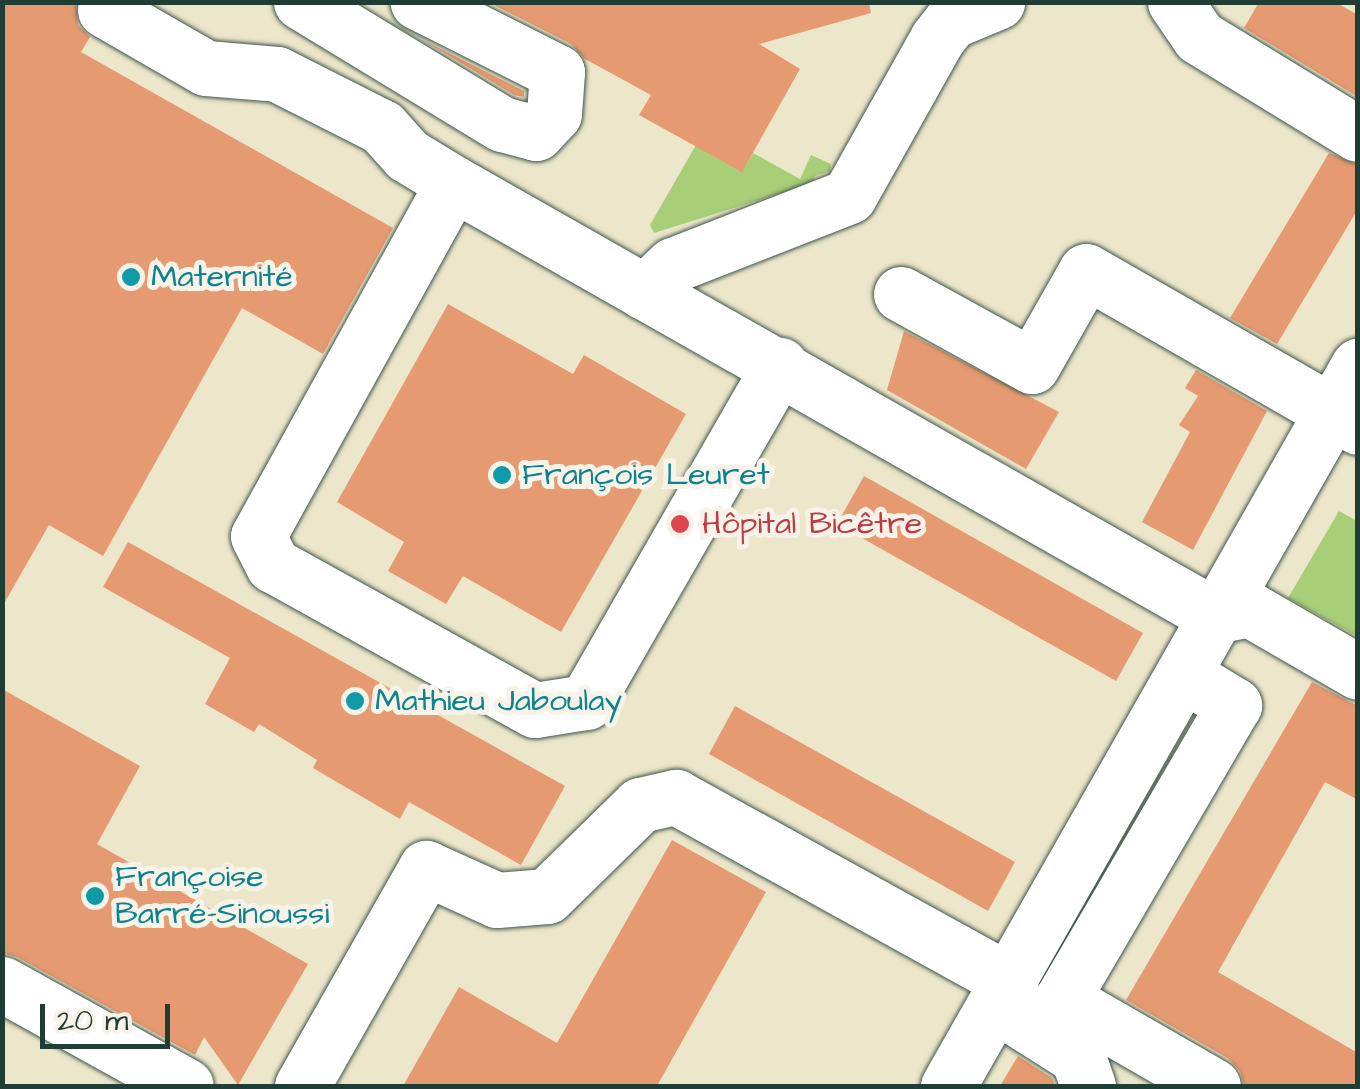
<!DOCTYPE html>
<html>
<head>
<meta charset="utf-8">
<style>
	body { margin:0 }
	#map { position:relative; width:1360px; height:1089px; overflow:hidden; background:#ece6ca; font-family:"Architects Daughter",sans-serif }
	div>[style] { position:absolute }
	.green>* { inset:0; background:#a8ce77 }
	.building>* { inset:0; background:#e69a71 }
	.roads { filter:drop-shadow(0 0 2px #3e564a) drop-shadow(0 0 2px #3e564a) }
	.minor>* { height:55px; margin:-27.5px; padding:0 27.5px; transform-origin:27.5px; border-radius:27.5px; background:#fff }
	.dots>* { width:28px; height:28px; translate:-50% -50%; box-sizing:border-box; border:5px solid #f7f3e8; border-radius:50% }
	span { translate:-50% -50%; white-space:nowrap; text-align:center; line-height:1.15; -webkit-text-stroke:10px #f7f3e8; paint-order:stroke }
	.culture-label { font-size:32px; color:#0d838f }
	.left { translate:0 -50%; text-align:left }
	.health-label { font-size:32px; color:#be3a42 }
	.frame { position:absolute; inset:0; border:5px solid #1f3d34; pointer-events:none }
	.scale { position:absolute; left:40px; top:1004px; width:130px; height:45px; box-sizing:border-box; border:5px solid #1f3d34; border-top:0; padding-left:12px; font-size:30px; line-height:35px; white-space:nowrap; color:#1f3d34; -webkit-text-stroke:8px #f7f3e8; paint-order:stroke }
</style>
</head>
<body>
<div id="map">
	<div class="green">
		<div style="clip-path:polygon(696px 145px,742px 171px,753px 153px,800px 179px,811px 155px,831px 164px,830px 171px,815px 176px,813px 183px,654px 233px,650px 225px)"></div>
		<div style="clip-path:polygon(1339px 511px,1357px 521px,1357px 636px,1288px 598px)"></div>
	</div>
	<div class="building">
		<div style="clip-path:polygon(2px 2px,76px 2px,78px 25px,90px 37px,81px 52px,393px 228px,323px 354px,242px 308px,103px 556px,49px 525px,2px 607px)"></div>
		<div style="clip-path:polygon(488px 2px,869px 2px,871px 13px,759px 44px,800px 69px,742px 172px,639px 115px,651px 95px,585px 59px,571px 44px)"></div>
		<div style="clip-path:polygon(1259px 2px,1335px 2px,1358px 15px,1358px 97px,1244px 28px)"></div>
		<div style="clip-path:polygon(423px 40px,524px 91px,524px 97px,514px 95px)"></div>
		<div style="clip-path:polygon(1329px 153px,1358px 165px,1358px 209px,1277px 344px,1230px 318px)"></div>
		<div style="clip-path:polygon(448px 304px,573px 374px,584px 355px,686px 414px,561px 632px,463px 576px,446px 604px,388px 571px,404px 542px,337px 502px)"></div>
		<div style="clip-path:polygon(904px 331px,1059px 412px,1026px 469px,887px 390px)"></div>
		<div style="clip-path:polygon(1196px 370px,1267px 411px,1193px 550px,1142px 522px,1190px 432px,1179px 425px,1198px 396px,1185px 388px)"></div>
		<div style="clip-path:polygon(864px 476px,1143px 633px,1116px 681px,837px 524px)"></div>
		<div style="clip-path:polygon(128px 542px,565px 786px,521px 865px,409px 802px,400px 819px,313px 768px,317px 760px,259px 724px,254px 732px,205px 704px,230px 658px,103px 587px)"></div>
		<div style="clip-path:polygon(1312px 682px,1358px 706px,1358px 800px,1325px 782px,1218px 972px,1358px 1053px,1358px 1086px,1244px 1086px,1240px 1071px,1229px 1059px,1126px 1000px)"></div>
		<div style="clip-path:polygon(2px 689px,140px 766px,97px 844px,308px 964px,238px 1085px,204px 1037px,195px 1055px,17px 957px,2px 953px)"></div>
		<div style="clip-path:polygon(735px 706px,1015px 862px,988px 911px,709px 754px)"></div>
		<div style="clip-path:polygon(672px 840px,766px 892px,657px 1086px,403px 1086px,459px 987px,557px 1043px)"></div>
		<div style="clip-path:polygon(1018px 1056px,1052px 1078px,1055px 1086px,1000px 1086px)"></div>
	</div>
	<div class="roads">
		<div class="minor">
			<div style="left:301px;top:2px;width:235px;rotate:31.3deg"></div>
			<div style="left:502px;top:124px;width:35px;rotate:15deg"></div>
			<div style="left:536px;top:133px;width:26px;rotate:-47deg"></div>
			<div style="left:554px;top:114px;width:42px;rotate:-85.9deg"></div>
			<div style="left:557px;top:72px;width:156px;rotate:-153.3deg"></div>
			<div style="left:1175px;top:2px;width:42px;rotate:55.6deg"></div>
			<div style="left:1199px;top:37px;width:186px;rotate:31.4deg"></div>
			<div style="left:105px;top:10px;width:116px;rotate:29.9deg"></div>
			<div style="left:206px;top:68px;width:71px;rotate:4.8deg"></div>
			<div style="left:277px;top:74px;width:118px;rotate:26.8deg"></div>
			<div style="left:382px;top:127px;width:38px;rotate:48deg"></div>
			<div style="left:407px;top:155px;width:54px;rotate:31.3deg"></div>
			<div style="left:453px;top:183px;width:857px;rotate:29.59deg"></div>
			<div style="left:1198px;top:606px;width:21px;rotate:29deg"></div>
			<div style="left:1216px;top:616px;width:34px;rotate:-12deg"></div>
			<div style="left:1249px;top:609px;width:126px;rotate:30deg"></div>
			<div style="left:453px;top:183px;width:403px;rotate:118.9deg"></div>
			<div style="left:258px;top:536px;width:33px;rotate:63deg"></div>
			<div style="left:273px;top:565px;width:299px;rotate:29deg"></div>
			<div style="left:535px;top:710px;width:52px;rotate:-8.9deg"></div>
			<div style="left:586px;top:702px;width:389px;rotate:-60.1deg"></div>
			<div style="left:644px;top:292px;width:40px;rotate:-43deg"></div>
			<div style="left:673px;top:265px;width:189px;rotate:-21.4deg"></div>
			<div style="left:849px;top:196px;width:180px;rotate:-60.7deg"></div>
			<div style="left:937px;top:39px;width:23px;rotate:-52deg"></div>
			<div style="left:951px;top:21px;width:50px;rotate:-22.4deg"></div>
			<div style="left:901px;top:294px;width:149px;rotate:28.8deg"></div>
			<div style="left:1032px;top:366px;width:109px;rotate:-60.4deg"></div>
			<div style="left:1086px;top:271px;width:314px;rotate:29.8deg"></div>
			<div style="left:1183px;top:674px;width:60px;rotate:31.3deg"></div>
			<div style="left:1234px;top:705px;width:341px;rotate:120.3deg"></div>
			<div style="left:1062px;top:999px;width:174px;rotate:29.9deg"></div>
			<div style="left:2px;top:984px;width:210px;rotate:29deg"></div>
			<div style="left:302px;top:1086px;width:251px;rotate:-60.4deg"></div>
			<div style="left:426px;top:868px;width:78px;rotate:24.3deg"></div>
			<div style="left:497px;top:900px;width:50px;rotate:-4.6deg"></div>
			<div style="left:547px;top:896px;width:130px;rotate:-44.4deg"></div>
			<div style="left:640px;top:805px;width:37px;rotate:-13deg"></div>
			<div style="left:676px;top:797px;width:380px;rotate:28.9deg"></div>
			<div style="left:1009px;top:981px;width:39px;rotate:77deg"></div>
			<div style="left:1018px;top:1019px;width:71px;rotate:32.3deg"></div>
			<div style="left:1078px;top:1057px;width:31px;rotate:71deg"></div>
			<div style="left:948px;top:1086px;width:829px;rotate:-60.34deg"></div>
		</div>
	</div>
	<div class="dots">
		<div style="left:131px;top:277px;background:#0f9aa8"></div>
		<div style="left:502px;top:475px;background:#0f9aa8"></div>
		<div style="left:680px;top:524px;background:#e0444e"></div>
		<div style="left:355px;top:701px;background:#0f9aa8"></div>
		<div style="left:95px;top:896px;background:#0f9aa8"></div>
	</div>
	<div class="culture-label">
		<span class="left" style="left:151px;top:277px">Maternité</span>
		<span class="left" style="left:522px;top:475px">François Leuret</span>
		<span class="left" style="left:375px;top:701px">Mathieu Jaboulay</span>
		<span class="left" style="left:115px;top:896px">Françoise<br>Barré-Sinoussi</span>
	</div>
	<div class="health-label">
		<span class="left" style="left:702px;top:524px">Hôpital Bicêtre</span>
	</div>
	<div class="frame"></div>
	<div class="scale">20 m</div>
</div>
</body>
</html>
